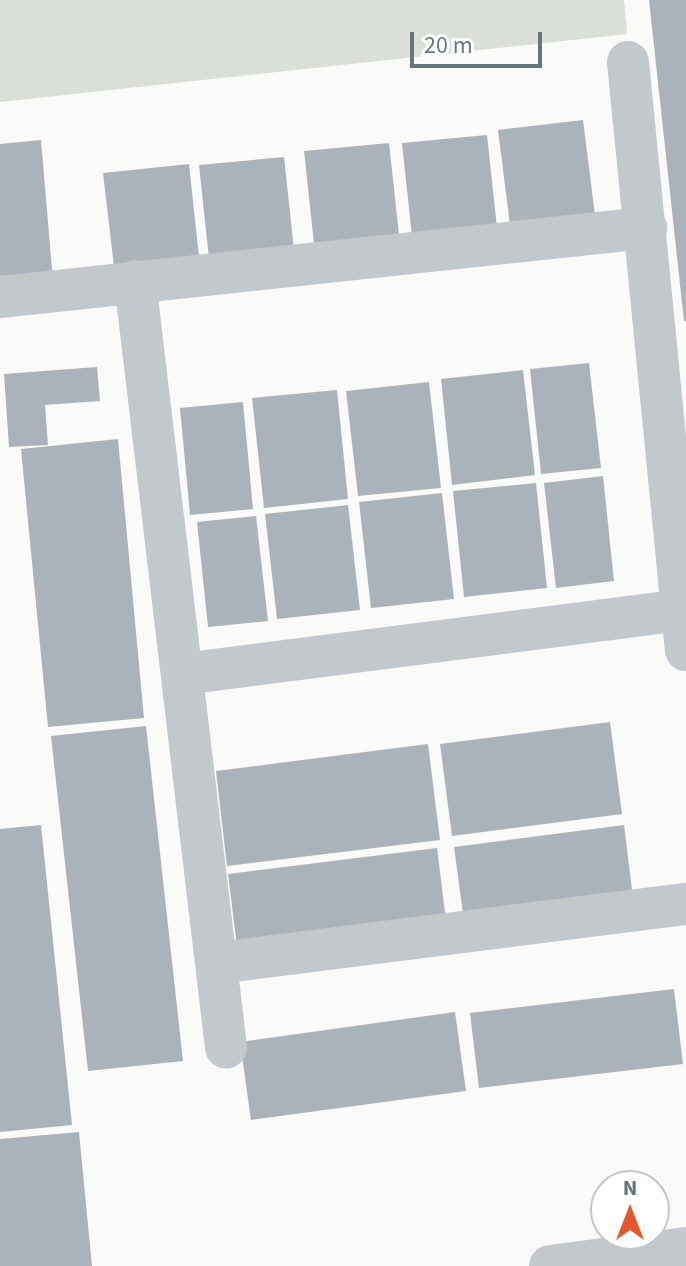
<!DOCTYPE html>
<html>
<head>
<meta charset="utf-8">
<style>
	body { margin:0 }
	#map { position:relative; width:686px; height:1266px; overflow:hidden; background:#fafaf8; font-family:"Source Sans 3",sans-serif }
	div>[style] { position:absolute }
	.green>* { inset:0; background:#dadfd7 }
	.building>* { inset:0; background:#aab3b9 }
	.minor>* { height:42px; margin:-21px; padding:0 21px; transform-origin:21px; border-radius:21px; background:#c3c8cc }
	span { translate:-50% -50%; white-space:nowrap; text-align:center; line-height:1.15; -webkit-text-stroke:8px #fff; paint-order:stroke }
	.north { position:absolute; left:590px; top:1170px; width:80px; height:80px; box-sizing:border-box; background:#fff; border:2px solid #c1c8cd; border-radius:50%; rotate:0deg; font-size:22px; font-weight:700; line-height:32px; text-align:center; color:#657683 }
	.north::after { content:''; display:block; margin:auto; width:28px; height:36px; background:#e4572e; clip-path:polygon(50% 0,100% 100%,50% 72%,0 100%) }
	.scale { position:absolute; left:410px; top:32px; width:132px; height:36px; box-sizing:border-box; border:4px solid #657683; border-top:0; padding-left:10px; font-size:24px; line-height:28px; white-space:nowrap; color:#657683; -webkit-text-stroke:6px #fff; paint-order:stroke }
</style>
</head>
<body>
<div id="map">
	<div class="green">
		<div style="clip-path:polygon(0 0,624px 0,627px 34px,0 102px)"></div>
	</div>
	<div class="building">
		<div style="clip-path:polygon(649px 0,686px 0,686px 321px,684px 321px)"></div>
		<div style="clip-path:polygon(583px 120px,596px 223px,511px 233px,498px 130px)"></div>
		<div style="clip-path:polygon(487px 135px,498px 237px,413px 246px,402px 143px)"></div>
		<div style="clip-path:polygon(41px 140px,53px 281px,0 285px,0 144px)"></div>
		<div style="clip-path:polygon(389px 143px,400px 244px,315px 253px,304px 151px)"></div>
		<div style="clip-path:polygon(284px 157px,295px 259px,210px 268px,199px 165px)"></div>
		<div style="clip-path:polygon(189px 164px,200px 266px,115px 275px,103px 173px)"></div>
		<div style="clip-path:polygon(589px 363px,601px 468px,541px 474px,530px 369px)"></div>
		<div style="clip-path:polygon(97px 367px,100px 401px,45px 405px,48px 445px,9px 447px,4px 374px)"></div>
		<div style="clip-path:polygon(523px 370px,535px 475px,452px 485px,441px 379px)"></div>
		<div style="clip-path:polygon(429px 382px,441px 488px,358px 496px,346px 391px)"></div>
		<div style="clip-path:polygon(337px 390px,348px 499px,264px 508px,252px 398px)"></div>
		<div style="clip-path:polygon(243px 402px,253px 509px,190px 515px,180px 408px)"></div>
		<div style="clip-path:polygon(118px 439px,144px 718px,48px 727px,21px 449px)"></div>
		<div style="clip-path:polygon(603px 476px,614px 581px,556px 588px,544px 483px)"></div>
		<div style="clip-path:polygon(536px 483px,547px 588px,464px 597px,453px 491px)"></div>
		<div style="clip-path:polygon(442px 493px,454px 599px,371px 608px,359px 502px)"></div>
		<div style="clip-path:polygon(348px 505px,360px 610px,277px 619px,265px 514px)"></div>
		<div style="clip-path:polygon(256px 516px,268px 621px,208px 627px,197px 522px)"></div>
		<div style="clip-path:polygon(610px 722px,622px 814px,452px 836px,440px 744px)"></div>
		<div style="clip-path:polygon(146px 726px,183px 1061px,88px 1071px,51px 736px)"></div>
		<div style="clip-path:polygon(428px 744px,440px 840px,227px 866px,216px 771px)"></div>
		<div style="clip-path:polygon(41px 825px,72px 1125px,0 1132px,0 829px)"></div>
		<div style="clip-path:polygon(624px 825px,634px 906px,465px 928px,454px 847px)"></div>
		<div style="clip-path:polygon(437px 848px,447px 928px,238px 955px,228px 874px)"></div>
		<div style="clip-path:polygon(674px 989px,683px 1064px,479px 1088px,470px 1013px)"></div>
		<div style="clip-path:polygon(455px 1012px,466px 1091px,251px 1120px,240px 1042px)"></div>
		<div style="clip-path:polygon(79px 1132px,92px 1266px,0 1266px,0 1139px)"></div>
	</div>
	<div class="minor">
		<div style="left:628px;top:62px;width:591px;rotate:84.37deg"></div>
		<div style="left:135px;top:281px;width:772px;rotate:83.23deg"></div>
		<div style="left:0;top:297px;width:650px;rotate:-6.1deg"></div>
		<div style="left:183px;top:674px;width:503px;rotate:-7.31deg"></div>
		<div style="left:217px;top:963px;width:473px;rotate:-7.2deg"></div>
		<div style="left:550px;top:1266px;width:137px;rotate:-7.5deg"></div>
	</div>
	<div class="north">N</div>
	<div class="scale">20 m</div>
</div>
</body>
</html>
